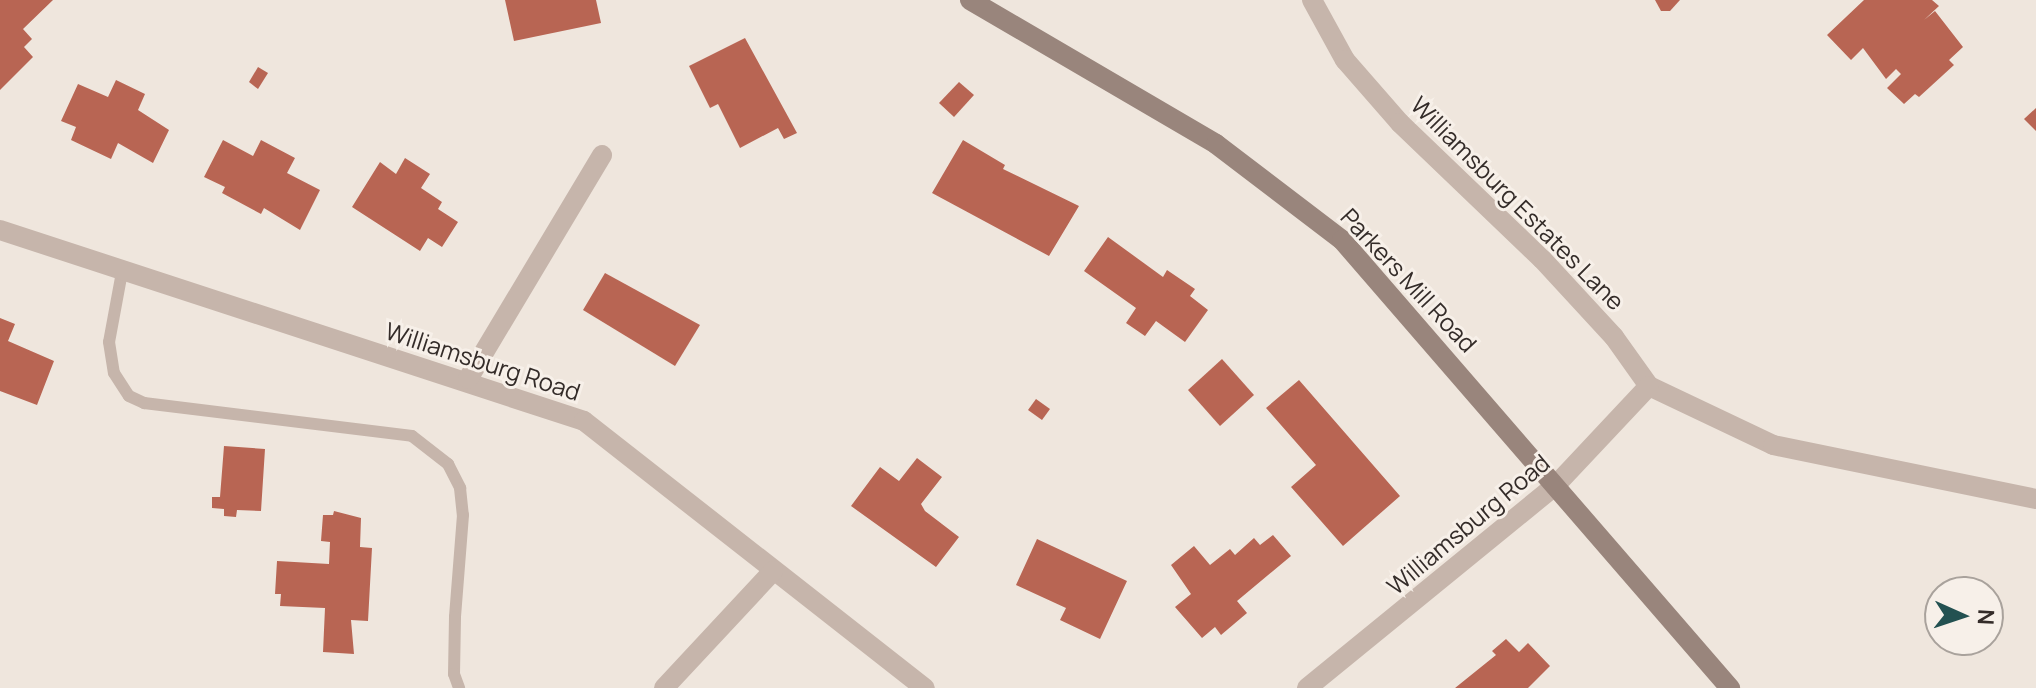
<!DOCTYPE html>
<html>
<head>
<meta charset="utf-8">
<style>
	body { margin:0 }
	#map { position:relative; width:2036px; height:688px; overflow:hidden; background:#efe6dd; font-family:Manrope,sans-serif }
	div>[style] { position:absolute }
	.building>* { inset:0; background:#b86553 }
	.service>* { height:12px; margin:-6px; padding:0 6px; transform-origin:6px; border-radius:6px; background:#c6b5ab }
	.minor>* { height:20px; margin:-10px; padding:0 10px; transform-origin:10px; border-radius:10px; background:#c6b5ab }
	.secondary>* { height:20px; margin:-10px; padding:0 10px; transform-origin:10px; border-radius:10px; background:#99857c }
	span { translate:-50% -50%; white-space:nowrap; text-align:center; line-height:1.15; -webkit-text-stroke:6px #f7f0e9; paint-order:stroke }
	.street-label { font-size:24px; color:#342c29 }
	.north { position:absolute; left:1924px; top:576px; width:80px; height:80px; box-sizing:border-box; background:#f7f0e9; border:2px solid #a9a29c; border-radius:50%; rotate:93deg; font-size:22px; font-weight:700; line-height:32px; text-align:center; color:#342c29 }
	.north::after { content:''; display:block; margin:auto; width:28px; height:36px; background:#235151; clip-path:polygon(50% 0,100% 100%,50% 72%,0 100%) }
</style>
</head>
<body>
<div id="map">
	<div class="building">
		<div style="clip-path:polygon(0 0,53px 0,23px 29px,32px 39px,24px 47px,33px 57px,0 90px)"></div>
		<div style="clip-path:polygon(505px 0,596px 0,601px 23px,514px 41px)"></div>
		<div style="clip-path:polygon(1655px 0,1680px 0,1670px 11px,1661px 11px)"></div>
		<div style="clip-path:polygon(1864px 0,1932px 0,1939px 6px,1924px 20px,1935px 11px,1963px 47px,1949px 60px,1954px 65px,1919px 97px,1915px 94px,1904px 104px,1887px 88px,1901px 74px,1896px 69px,1886px 79px,1863px 48px,1851px 60px,1827px 35px)"></div>
		<div style="clip-path:polygon(745px 38px,797px 133px,784px 139px,778px 128px,740px 148px,718px 104px,710px 108px,689px 66px)"></div>
		<div style="clip-path:polygon(258px 67px,268px 73px,258px 89px,249px 82px)"></div>
		<div style="clip-path:polygon(116px 80px,145px 94px,138px 110px,169px 130px,153px 163px,118px 143px,111px 159px,71px 140px,76px 127px,61px 121px,78px 84px,108px 97px)"></div>
		<div style="clip-path:polygon(959px 82px,974px 95px,954px 117px,939px 103px)"></div>
		<div style="clip-path:polygon(2036px 108px,2036px 131px,2024px 119px)"></div>
		<div style="clip-path:polygon(223px 140px,253px 156px,261px 140px,295px 158px,287px 173px,320px 190px,300px 230px,264px 208px,261px 214px,222px 193px,225px 187px,204px 177px)"></div>
		<div style="clip-path:polygon(963px 140px,1005px 165px,1003px 169px,1079px 206px,1049px 256px,932px 193px)"></div>
		<div style="clip-path:polygon(405px 158px,430px 174px,421px 188px,442px 202px,438px 209px,458px 222px,442px 247px,428px 238px,420px 251px,352px 207px,380px 162px,396px 174px)"></div>
		<div style="clip-path:polygon(1108px 237px,1163px 277px,1167px 270px,1195px 289px,1190px 296px,1208px 310px,1185px 342px,1156px 321px,1145px 336px,1126px 323px,1136px 308px,1084px 271px)"></div>
		<div style="clip-path:polygon(605px 273px,700px 325px,675px 366px,583px 310px)"></div>
		<div style="clip-path:polygon(0 318px,15px 324px,8px 341px,54px 361px,37px 405px,0 391px)"></div>
		<div style="clip-path:polygon(1222px 359px,1254px 395px,1220px 426px,1188px 390px)"></div>
		<div style="clip-path:polygon(1299px 380px,1400px 496px,1343px 546px,1291px 487px,1316px 465px,1266px 408px)"></div>
		<div style="clip-path:polygon(1036px 399px,1050px 409px,1042px 420px,1028px 410px)"></div>
		<div style="clip-path:polygon(224px 446px,265px 449px,261px 511px,237px 510px,236px 517px,224px 516px,224px 509px,212px 508px,212px 497px,220px 497px)"></div>
		<div style="clip-path:polygon(917px 458px,942px 477px,921px 504px,925px 511px,959px 537px,936px 567px,851px 506px,880px 467px,899px 481px)"></div>
		<div style="clip-path:polygon(334px 511px,361px 518px,360px 547px,372px 548px,368px 621px,351px 620px,354px 654px,323px 652px,325px 608px,280px 606px,281px 594px,275px 594px,277px 561px,329px 564px,330px 542px,321px 541px,323px 515px,333px 515px)"></div>
		<div style="clip-path:polygon(1273px 535px,1291px 556px,1237px 601px,1247px 613px,1221px 635px,1215px 627px,1202px 638px,1175px 607px,1191px 594px,1171px 565px,1194px 546px,1210px 565px,1230px 549px,1235px 555px,1254px 538px,1260px 545px)"></div>
		<div style="clip-path:polygon(1037px 539px,1127px 581px,1100px 639px,1060px 620px,1066px 608px,1016px 585px)"></div>
		<div style="clip-path:polygon(1506px 639px,1519px 652px,1528px 643px,1550px 666px,1528px 688px,1455px 688px,1496px 655px,1492px 651px)"></div>
	</div>
	<div class="service">
		<div style="left:122px;top:272px;width:71px;rotate:100.5deg"></div>
		<div style="left:109px;top:342px;width:31px;rotate:81deg"></div>
		<div style="left:114px;top:373px;width:27px;rotate:57deg"></div>
		<div style="left:129px;top:396px;width:17px;rotate:25deg"></div>
		<div style="left:144px;top:403px;width:270px;rotate:7deg"></div>
		<div style="left:412px;top:436px;width:46px;rotate:37.9deg"></div>
		<div style="left:448px;top:464px;width:27px;rotate:63deg"></div>
		<div style="left:460px;top:488px;width:27px;rotate:84deg"></div>
		<div style="left:463px;top:515px;width:102px;rotate:94.5deg"></div>
		<div style="left:455px;top:617px;width:57px;rotate:91deg"></div>
		<div style="left:454px;top:674px;width:15px;rotate:70deg"></div>
	</div>
	<div class="minor">
		<div style="left:1312px;top:0;width:68px;rotate:61.2deg"></div>
		<div style="left:1345px;top:60px;width:84px;rotate:48.9deg"></div>
		<div style="left:1400px;top:123px;width:197px;rotate:43.8deg"></div>
		<div style="left:1542px;top:259px;width:106px;rotate:47.3deg"></div>
		<div style="left:1614px;top:337px;width:60px;rotate:54.5deg"></div>
		<div style="left:1649px;top:386px;width:137px;rotate:25.4deg"></div>
		<div style="left:1773px;top:445px;width:268px;rotate:11.6deg"></div>
		<div style="left:0;top:230px;width:614px;rotate:18.11deg"></div>
		<div style="left:584px;top:421px;width:433px;rotate:38.1deg"></div>
		<div style="left:468px;top:379px;width:261px;rotate:-59.1deg"></div>
		<div style="left:664px;top:688px;width:160px;rotate:-47deg"></div>
		<div style="left:1307px;top:688px;width:320px;rotate:-39.2deg"></div>
		<div style="left:1555px;top:486px;width:137px;rotate:-46.8deg"></div>
	</div>
	<div class="secondary">
		<div style="left:970px;top:0;width:285px;rotate:30.3deg"></div>
		<div style="left:1216px;top:144px;width:158px;rotate:37.3deg"></div>
		<div style="left:1342px;top:240px;width:593px;rotate:49.11deg"></div>
	</div>
	<div class="street-label">
		<span style="left:1518px;top:203px;rotate:45deg">Williamsburg Estates Lane</span>
		<span style="left:1409px;top:280px;rotate:47deg">Parkers Mill Road</span>
		<span style="left:483px;top:361px;rotate:18deg">Williamsburg Road</span>
		<span style="left:1468px;top:524px;rotate:-40deg">Williamsburg Road</span>
	</div>
	<div class="north">N</div>
</div>
</body>
</html>
